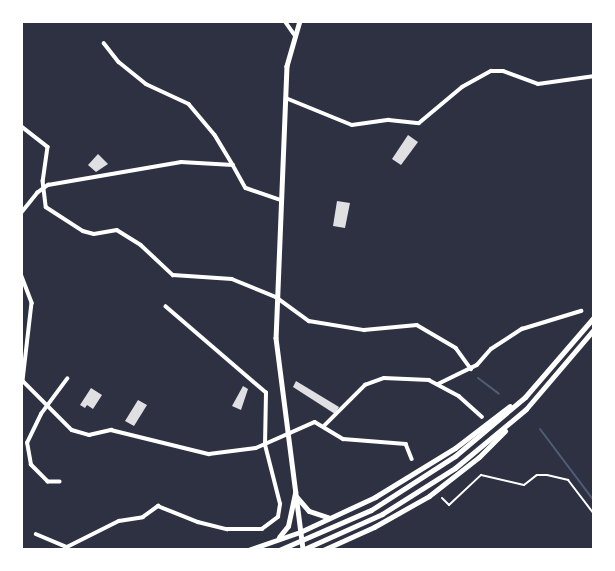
<!DOCTYPE html>
<html>
<head>
<meta charset="utf-8">
<style>
	body { margin:0 }
	#map { position:relative; width:615px; height:571px; overflow:hidden; background:#2d3142; font-family:Inter,sans-serif }
	div>[style] { position:absolute }
	.stream>* { height:2px; margin:-1px; padding:0 1px; transform-origin:1px; border-radius:1px; background:#4f5d75 }
	.building>* { inset:0; background:#e0e0e3 }
	.path>* { height:2px; margin:-1px; padding:0 1px; transform-origin:1px; border-radius:1px; background:#fff }
	.minor>* { height:3.5px; margin:-1.75px; padding:0 1.75px; transform-origin:1.75px; border-radius:1.75px; background:#fff }
	.tertiary>* { height:4.5px; margin:-2.25px; padding:0 2.25px; transform-origin:2.25px; border-radius:2.25px; background:#fff }
	.trunk>* { height:5px; margin:-2.5px; padding:0 2.5px; transform-origin:2.5px; border-radius:2.5px; background:#fff }
	span { translate:-50% -50%; white-space:nowrap; text-align:center; line-height:1.15; -webkit-text-stroke:7px #fff; paint-order:stroke }
	.frame { position:absolute; inset:0; border:23px solid #fff; pointer-events:none }
</style>
</head>
<body>
<div id="map">
	<div class="stream">
		<div style="left:478px;top:378px;width:26px;rotate:37deg"></div>
		<div style="left:540px;top:429px;width:90px;rotate:53.1deg"></div>
	</div>
	<div class="building">
		<div style="clip-path:polygon(408px 135px,418px 142px,401px 165px,392px 159px)"></div>
		<div style="clip-path:polygon(98px 154px,108px 164px,96px 172px,88px 165px)"></div>
		<div style="clip-path:polygon(337px 201px,350px 203px,345px 228px,333px 226px)"></div>
		<div style="clip-path:polygon(296px 381px,339px 407px,335px 414px,293px 387px)"></div>
		<div style="clip-path:polygon(243px 386px,248px 389px,241px 410px,232px 406px)"></div>
		<div style="clip-path:polygon(91px 388px,102px 395px,93px 409px,87px 405px,85px 408px,80px 405px)"></div>
		<div style="clip-path:polygon(138px 400px,147px 405px,134px 426px,125px 421px)"></div>
	</div>
	<div class="path">
		<div style="left:442px;top:498px;width:10px;rotate:45deg"></div>
		<div style="left:449px;top:505px;width:44px;rotate:-43.2deg"></div>
		<div style="left:481px;top:475px;width:44px;rotate:13.1deg"></div>
		<div style="left:524px;top:485px;width:16px;rotate:-38deg"></div>
		<div style="left:537px;top:475px;width:10px"></div>
		<div style="left:547px;top:475px;width:22px;rotate:13deg"></div>
		<div style="left:568px;top:480px;width:43px;rotate:52.6deg"></div>
	</div>
	<div class="minor">
		<div style="left:285px;top:21px;width:16px;rotate:55deg"></div>
		<div style="left:104px;top:43px;width:24px;rotate:52deg"></div>
		<div style="left:119px;top:62px;width:35px;rotate:39deg"></div>
		<div style="left:146px;top:84px;width:47px;rotate:24.9deg"></div>
		<div style="left:189px;top:104px;width:40px;rotate:50deg"></div>
		<div style="left:215px;top:135px;width:35px;rotate:59deg"></div>
		<div style="left:286px;top:98px;width:71px;rotate:22.2deg"></div>
		<div style="left:352px;top:125px;width:37px;rotate:-8deg"></div>
		<div style="left:389px;top:120px;width:30px;rotate:6deg"></div>
		<div style="left:419px;top:123px;width:56px;rotate:-39.9deg"></div>
		<div style="left:462px;top:87px;width:33px;rotate:-29deg"></div>
		<div style="left:491px;top:71px;width:12px"></div>
		<div style="left:503px;top:71px;width:37px;rotate:20deg"></div>
		<div style="left:538px;top:84px;width:57px;rotate:-8.1deg"></div>
		<div style="left:21px;top:126px;width:34px;rotate:38deg"></div>
		<div style="left:48px;top:147px;width:34px;rotate:98deg"></div>
		<div style="left:43px;top:181px;width:26px;rotate:83deg"></div>
		<div style="left:46px;top:207px;width:44px;rotate:33deg"></div>
		<div style="left:83px;top:231px;width:11px;rotate:15deg"></div>
		<div style="left:94px;top:234px;width:23px;rotate:-10deg"></div>
		<div style="left:117px;top:230px;width:28px;rotate:32deg"></div>
		<div style="left:141px;top:245px;width:44px;rotate:43.2deg"></div>
		<div style="left:173px;top:275px;width:59px;rotate:3.9deg"></div>
		<div style="left:232px;top:279px;width:48px;rotate:22.2deg"></div>
		<div style="left:276px;top:297px;width:41px;rotate:36deg"></div>
		<div style="left:309px;top:321px;width:56px;rotate:9.3deg"></div>
		<div style="left:364px;top:330px;width:53px;rotate:-5.4deg"></div>
		<div style="left:417px;top:325px;width:45px;rotate:30.5deg"></div>
		<div style="left:456px;top:348px;width:26px;rotate:54deg"></div>
		<div style="left:21px;top:213px;width:26px;rotate:-51deg"></div>
		<div style="left:37px;top:193px;width:14px;rotate:-36deg"></div>
		<div style="left:48px;top:185px;width:135px;rotate:-9.8deg"></div>
		<div style="left:181px;top:162px;width:52px;rotate:3.3deg"></div>
		<div style="left:233px;top:165px;width:26px;rotate:61deg"></div>
		<div style="left:246px;top:188px;width:36px;rotate:19deg"></div>
		<div style="left:21px;top:274px;width:31px;rotate:69deg"></div>
		<div style="left:32px;top:303px;width:79px;rotate:96.6deg"></div>
		<div style="left:23px;top:381px;width:69px;rotate:45deg"></div>
		<div style="left:72px;top:430px;width:18px;rotate:16deg"></div>
		<div style="left:89px;top:435px;width:23px;rotate:-13deg"></div>
		<div style="left:111px;top:430px;width:101px;rotate:13.8deg"></div>
		<div style="left:209px;top:454px;width:47px;rotate:-7.3deg"></div>
		<div style="left:256px;top:448px;width:64px;rotate:-23.8deg"></div>
		<div style="left:315px;top:422px;width:33px;rotate:31deg"></div>
		<div style="left:343px;top:439px;width:63px;rotate:4.5deg"></div>
		<div style="left:406px;top:444px;width:16px;rotate:68deg"></div>
		<div style="left:438px;top:384px;width:43px;rotate:-26deg"></div>
		<div style="left:477px;top:365px;width:21px;rotate:-49deg"></div>
		<div style="left:491px;top:349px;width:37px;rotate:-33deg"></div>
		<div style="left:522px;top:329px;width:62px;rotate:-17deg"></div>
		<div style="left:324px;top:426px;width:58px;rotate:-45deg"></div>
		<div style="left:365px;top:385px;width:20px;rotate:-20deg"></div>
		<div style="left:384px;top:378px;width:45px;rotate:2.5deg"></div>
		<div style="left:429px;top:380px;width:34px;rotate:28deg"></div>
		<div style="left:459px;top:396px;width:31px;rotate:42deg"></div>
		<div style="left:60px;top:482px;width:12px;rotate:180deg"></div>
		<div style="left:48px;top:482px;width:24px;rotate:-135deg"></div>
		<div style="left:31px;top:465px;width:22px;rotate:-100deg"></div>
		<div style="left:27px;top:443px;width:32px;rotate:-64deg"></div>
		<div style="left:41px;top:414px;width:44px;rotate:-53.4deg"></div>
		<div style="left:36px;top:534px;width:34px;rotate:23deg"></div>
		<div style="left:67px;top:547px;width:58px;rotate:-26.6deg"></div>
		<div style="left:119px;top:521px;width:24px;rotate:-9deg"></div>
		<div style="left:143px;top:517px;width:19px;rotate:-36deg"></div>
		<div style="left:158px;top:506px;width:43px;rotate:21.8deg"></div>
		<div style="left:198px;top:522px;width:30px;rotate:14deg"></div>
		<div style="left:227px;top:529px;width:35px"></div>
		<div style="left:262px;top:529px;width:20px;rotate:-37deg"></div>
		<div style="left:278px;top:517px;width:13px;rotate:-81deg"></div>
		<div style="left:280px;top:504px;width:61px;rotate:-104.3deg"></div>
		<div style="left:265px;top:445px;width:52px;rotate:-88.9deg"></div>
		<div style="left:266px;top:393px;width:132px;rotate:-139.3deg"></div>
	</div>
	<div class="tertiary">
		<div style="left:300px;top:21px;width:47px;rotate:106.1deg"></div>
		<div style="left:287px;top:66px;width:272px;rotate:92.3deg"></div>
		<div style="left:276px;top:338px;width:214px;rotate:82.7deg"></div>
		<div style="left:297px;top:497px;width:18px;rotate:49deg"></div>
		<div style="left:309px;top:511px;width:20px;rotate:18deg"></div>
	</div>
	<div class="trunk">
		<div style="left:279px;top:537px;width:14px;rotate:-51deg"></div>
		<div style="left:288px;top:526px;width:35px;rotate:-78deg"></div>
		<div style="left:248px;top:550px;width:55px;rotate:-19.1deg"></div>
		<div style="left:300px;top:532px;width:83px;rotate:-25deg"></div>
		<div style="left:375px;top:497px;width:94px;rotate:-31.5deg"></div>
		<div style="left:455px;top:448px;width:69px;rotate:-37.4deg"></div>
		<div style="left:279px;top:550px;width:100px;rotate:-23.5deg"></div>
		<div style="left:371px;top:510px;width:100px;rotate:-32.7deg"></div>
		<div style="left:455px;top:456px;width:92px;rotate:-40.1deg"></div>
		<div style="left:525px;top:397px;width:106px;rotate:-49.2deg"></div>
		<div style="left:302px;top:550px;width:88px;rotate:-24.2deg"></div>
		<div style="left:382px;top:514px;width:86px;rotate:-32.2deg"></div>
		<div style="left:455px;top:468px;width:92px;rotate:-39.7deg"></div>
		<div style="left:526px;top:409px;width:105px;rotate:-49.6deg"></div>
		<div style="left:323px;top:550px;width:56px;rotate:-24.3deg"></div>
		<div style="left:374px;top:527px;width:63px;rotate:-29.4deg"></div>
		<div style="left:429px;top:496px;width:63px;rotate:-38deg"></div>
		<div style="left:479px;top:457px;width:37px;rotate:-45deg"></div>
	</div>
	<div class="frame"></div>
</div>
</body>
</html>
